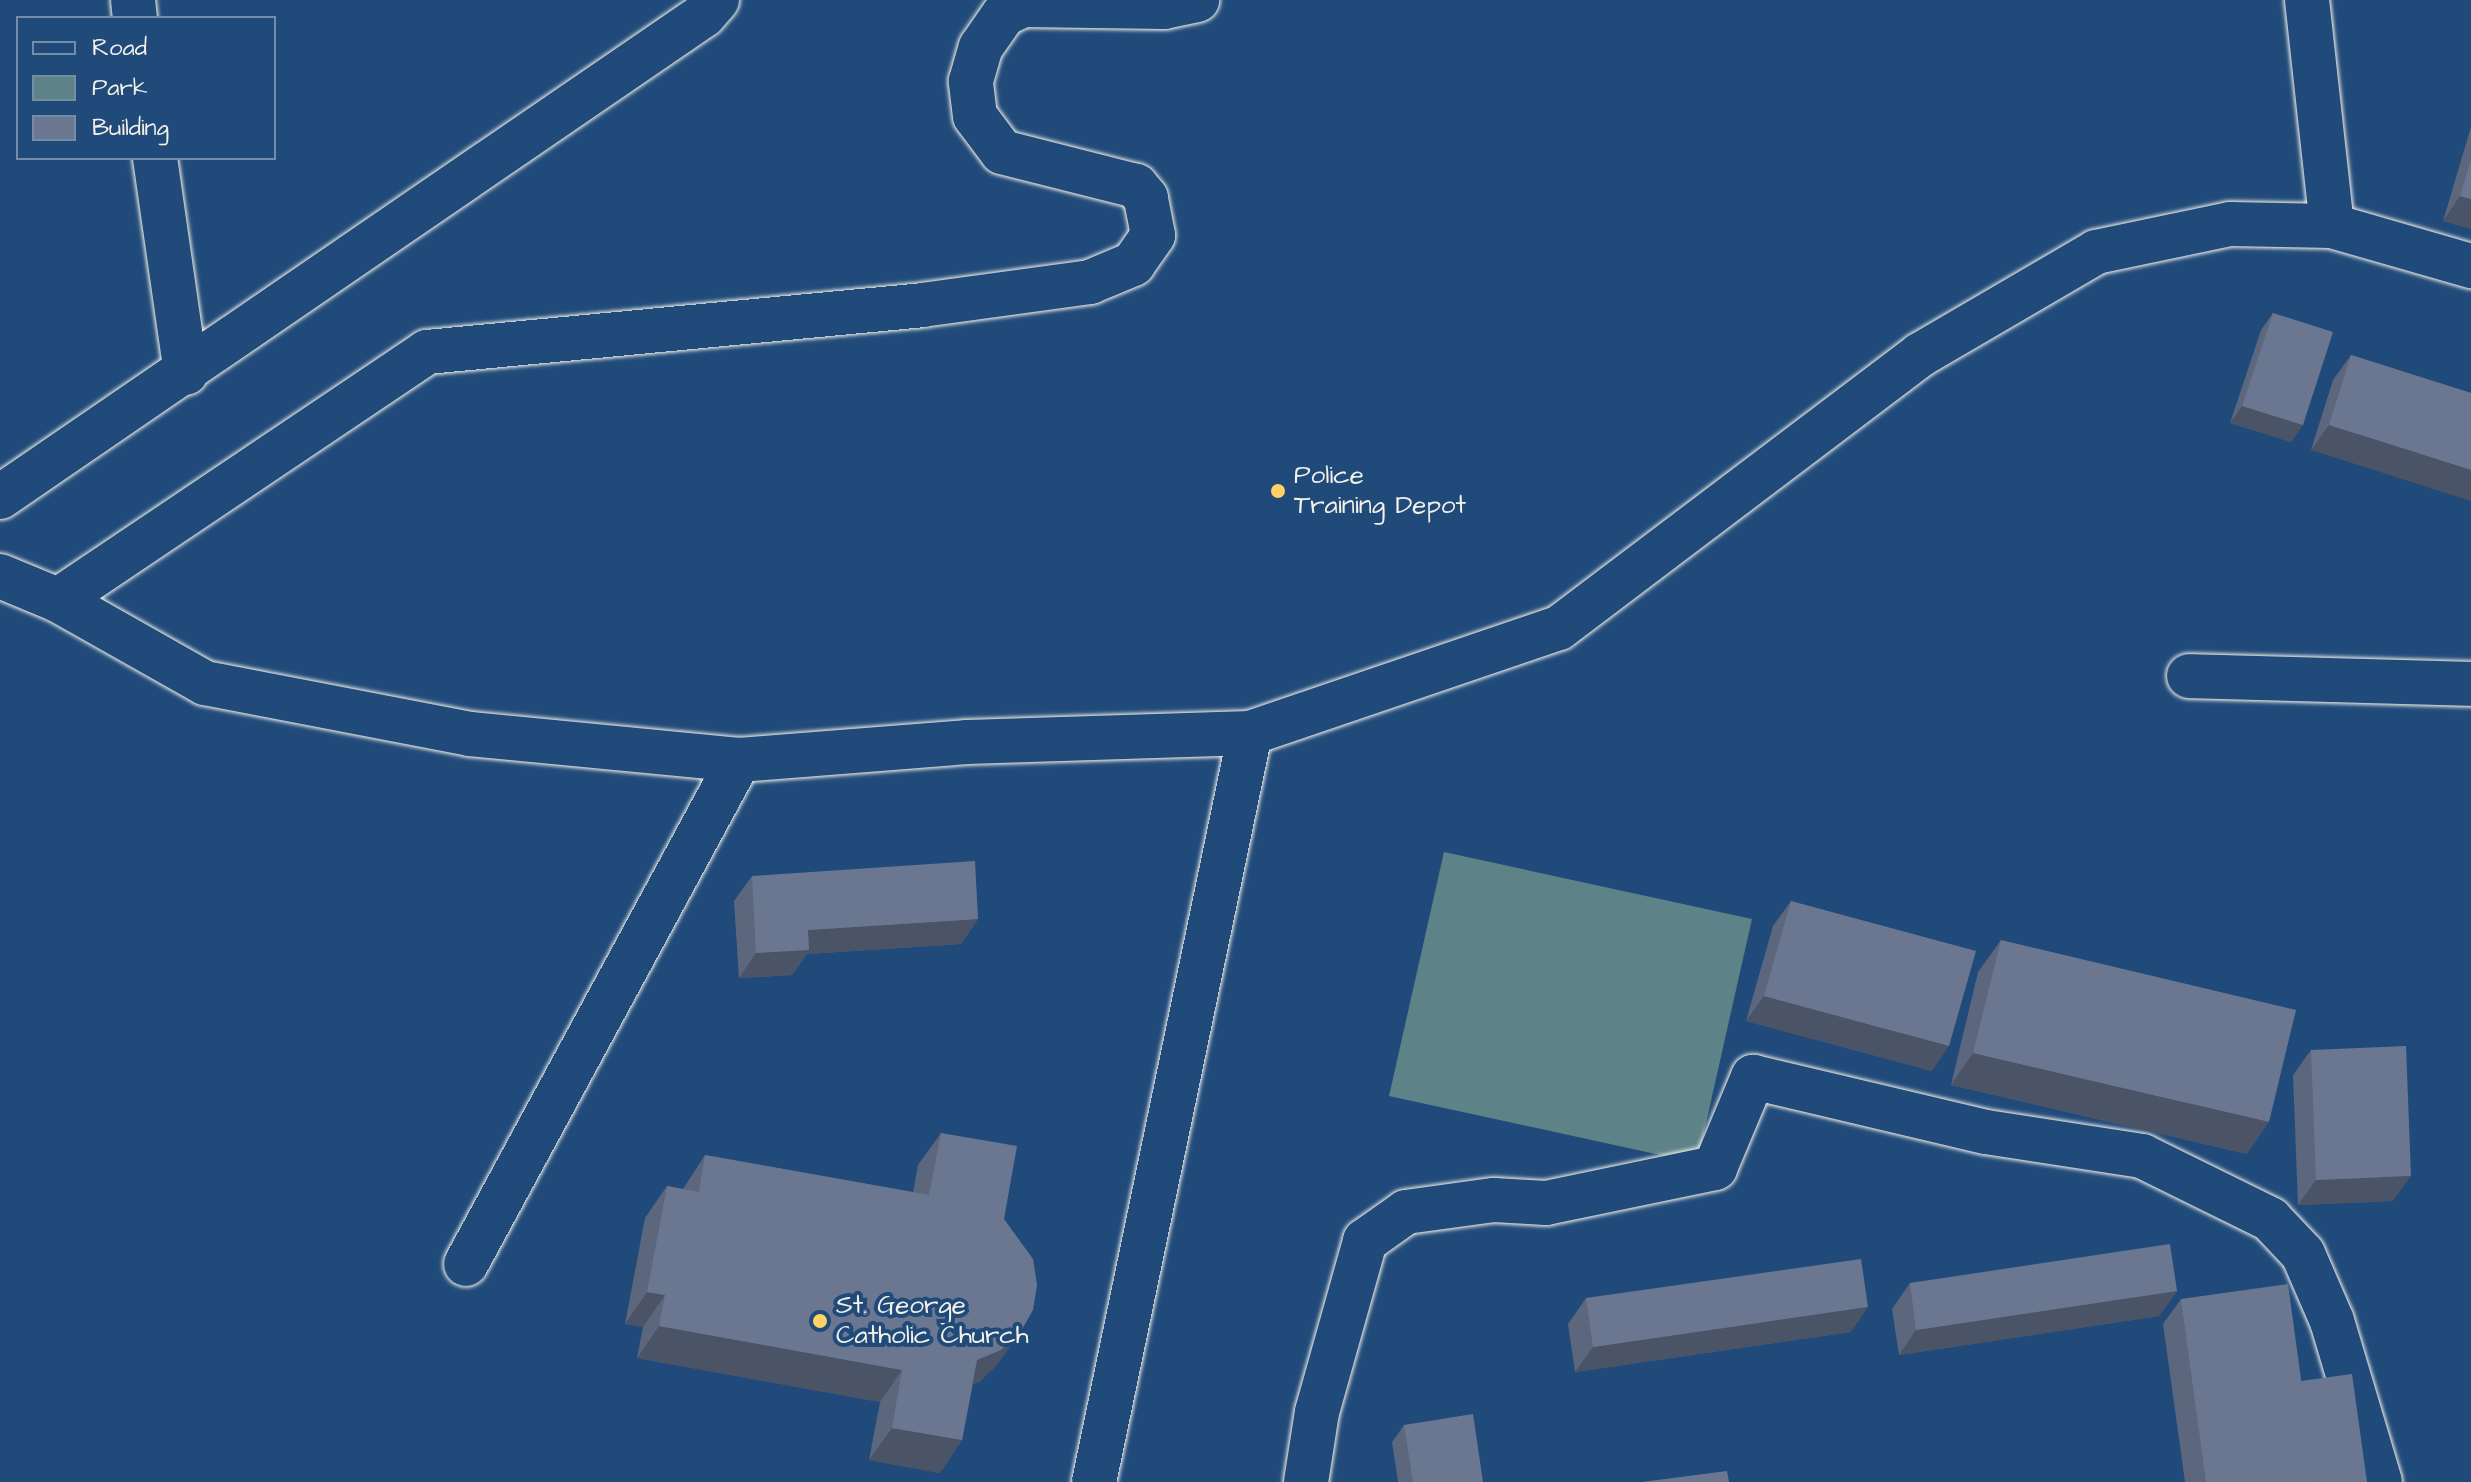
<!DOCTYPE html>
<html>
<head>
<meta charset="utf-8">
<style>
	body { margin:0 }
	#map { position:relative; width:2471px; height:1482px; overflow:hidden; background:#1f4a7a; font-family:"Architects Daughter",sans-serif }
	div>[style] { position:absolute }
	.green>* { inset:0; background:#5d8287 }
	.roads { filter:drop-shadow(0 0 2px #f4f1e8) drop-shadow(0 0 2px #f4f1e8) }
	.minor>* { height:44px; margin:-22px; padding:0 22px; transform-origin:22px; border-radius:22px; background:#1f4a7a }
	.wall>* { inset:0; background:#5c667d }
	.shaded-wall>* { inset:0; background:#4b5366 }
	.building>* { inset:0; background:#6b7791 }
	.dots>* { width:22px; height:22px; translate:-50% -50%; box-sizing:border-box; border:4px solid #1f4a7a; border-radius:50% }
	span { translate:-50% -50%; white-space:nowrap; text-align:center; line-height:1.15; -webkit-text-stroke:8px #1f4a7a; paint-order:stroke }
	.poi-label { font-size:26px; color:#f4f1e8 }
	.left { translate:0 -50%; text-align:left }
	.legend { position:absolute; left:16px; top:16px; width:260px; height:144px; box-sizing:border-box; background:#1f4a7a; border:2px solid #748da6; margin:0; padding:10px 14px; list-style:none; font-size:24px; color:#f4f1e8 }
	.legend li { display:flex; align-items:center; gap:16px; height:40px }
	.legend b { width:40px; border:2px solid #748da6 }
</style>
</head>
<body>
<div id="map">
	<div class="green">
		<div style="clip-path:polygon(1444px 852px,1752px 919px,1697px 1163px,1389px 1096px)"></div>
	</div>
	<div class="roads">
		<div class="minor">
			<div style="left:133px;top:0;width:18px;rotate:84deg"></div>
			<div style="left:2307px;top:0;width:227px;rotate:83.7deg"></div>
			<div style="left:155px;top:158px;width:217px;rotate:81.8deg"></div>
			<div style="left:0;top:497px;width:853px;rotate:-34.4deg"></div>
			<div style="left:704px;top:15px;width:20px;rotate:-49deg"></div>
			<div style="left:0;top:576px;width:63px;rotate:22.5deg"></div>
			<div style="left:58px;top:600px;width:169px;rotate:29.5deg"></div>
			<div style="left:205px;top:683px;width:270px;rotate:10.9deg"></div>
			<div style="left:470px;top:734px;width:270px;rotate:5.5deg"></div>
			<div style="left:739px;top:760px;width:229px;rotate:-4.5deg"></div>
			<div style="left:967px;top:742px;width:283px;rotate:-1.8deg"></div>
			<div style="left:1250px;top:733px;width:326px;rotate:-18.8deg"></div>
			<div style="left:1559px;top:628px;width:453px;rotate:-37.1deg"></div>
			<div style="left:1920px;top:355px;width:204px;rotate:-30.3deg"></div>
			<div style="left:2096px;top:252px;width:137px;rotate:-11.8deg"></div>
			<div style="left:2230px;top:224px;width:102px;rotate:1.1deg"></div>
			<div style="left:2332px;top:226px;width:145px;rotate:16.1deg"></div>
			<div style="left:58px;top:600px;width:445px;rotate:-33.9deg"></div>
			<div style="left:427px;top:352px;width:497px;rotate:-5.4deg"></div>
			<div style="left:922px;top:305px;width:170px;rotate:-7.8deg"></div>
			<div style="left:1090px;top:282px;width:47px;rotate:-22.7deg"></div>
			<div style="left:1133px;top:264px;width:35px;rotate:-55deg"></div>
			<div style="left:1153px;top:235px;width:38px;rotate:-101deg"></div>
			<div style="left:1146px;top:198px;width:16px;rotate:-130deg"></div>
			<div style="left:1136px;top:186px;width:138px;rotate:-165.8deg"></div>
			<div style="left:1002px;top:152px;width:45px;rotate:-126.9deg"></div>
			<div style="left:975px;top:116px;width:35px;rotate:-97deg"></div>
			<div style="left:971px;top:81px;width:35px;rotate:-74deg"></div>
			<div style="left:981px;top:47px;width:40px;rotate:-55.1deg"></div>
			<div style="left:1004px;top:14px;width:21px;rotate:-25deg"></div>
			<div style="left:1023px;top:5px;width:141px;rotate:0.8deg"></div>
			<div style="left:1164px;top:7px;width:34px;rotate:-12deg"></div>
			<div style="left:2189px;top:676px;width:282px;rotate:1.6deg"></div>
			<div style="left:466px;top:1264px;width:573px;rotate:-61.56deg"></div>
			<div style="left:1094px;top:1482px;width:765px;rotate:-78.23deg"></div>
			<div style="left:1306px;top:1482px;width:71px;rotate:-81.1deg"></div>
			<div style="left:1317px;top:1412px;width:178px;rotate:-74.3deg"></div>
			<div style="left:1365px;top:1241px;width:50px;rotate:-35.3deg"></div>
			<div style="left:1406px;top:1212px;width:89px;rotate:-7.8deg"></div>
			<div style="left:1494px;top:1200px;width:52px;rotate:3.3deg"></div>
			<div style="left:1546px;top:1203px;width:173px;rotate:-11.7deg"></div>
			<div style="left:1715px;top:1168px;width:99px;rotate:-67.3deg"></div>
			<div style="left:1753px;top:1077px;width:239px;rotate:13.3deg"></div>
			<div style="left:1986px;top:1132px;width:158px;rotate:8.7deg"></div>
			<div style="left:2142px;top:1156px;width:143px;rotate:26.2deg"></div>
			<div style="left:2270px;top:1219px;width:48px;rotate:46.7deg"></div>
			<div style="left:2303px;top:1254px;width:73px;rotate:66.6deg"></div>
			<div style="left:2332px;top:1321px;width:168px;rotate:73.4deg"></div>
		</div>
	</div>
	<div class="wall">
		<div style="clip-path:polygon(2471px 127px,2471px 229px,2443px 221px)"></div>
		<div style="clip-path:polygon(2273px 313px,2303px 425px,2291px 442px,2230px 423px,2261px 330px)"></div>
		<div style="clip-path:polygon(2351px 355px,2471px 393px,2311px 450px,2333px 380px)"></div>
		<div style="clip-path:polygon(752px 876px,978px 919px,961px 944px,807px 954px,792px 975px,739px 978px,734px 901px)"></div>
		<div style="clip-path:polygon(1791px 901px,1932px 1071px,1746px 1021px,1773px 926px)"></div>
		<div style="clip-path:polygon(2001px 940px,2247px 1154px,1951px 1085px,1978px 972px)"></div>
		<div style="clip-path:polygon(2311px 1050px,2393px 1201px,2298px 1205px,2293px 1075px)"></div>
		<div style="clip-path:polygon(941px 1133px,1004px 1219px,997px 1365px,979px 1382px,973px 1384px,962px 1440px,940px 1473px,869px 1460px,880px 1402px,637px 1358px,643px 1327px,625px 1324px,645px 1218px,667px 1186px,683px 1189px,705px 1155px,913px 1192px,918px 1165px)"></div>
		<div style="clip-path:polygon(1910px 1283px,2177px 1291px,2159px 1316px,1899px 1355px,1892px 1309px)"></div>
		<div style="clip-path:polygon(1586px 1298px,1851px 1332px,1575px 1372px,1568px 1324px)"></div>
		<div style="clip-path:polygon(2181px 1299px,2301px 1381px,2367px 1482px,2185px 1482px,2163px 1324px)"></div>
		<div style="clip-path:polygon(1404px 1425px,1483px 1482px,1398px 1482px,1392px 1442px)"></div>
	</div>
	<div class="shaded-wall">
		<div style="clip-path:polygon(2460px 196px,2471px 199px,2471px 229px,2443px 221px)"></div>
		<div style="clip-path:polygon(2242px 406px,2303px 425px,2291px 442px,2230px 423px)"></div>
		<div style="clip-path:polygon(2329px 425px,2471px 470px,2471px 501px,2311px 450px)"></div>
		<div style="clip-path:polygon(978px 919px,961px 944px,807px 954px,792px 975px,739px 978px,756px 953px,808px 930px)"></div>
		<div style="clip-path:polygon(1764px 996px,1949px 1046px,1932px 1071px,1746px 1021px)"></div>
		<div style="clip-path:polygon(1973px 1053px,2269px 1122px,2247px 1154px,1951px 1085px)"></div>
		<div style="clip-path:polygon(2411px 1176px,2393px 1201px,2298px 1205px,2316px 1180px)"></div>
		<div style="clip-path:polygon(2177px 1291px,2159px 1316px,1899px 1355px,1916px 1330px)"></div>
		<div style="clip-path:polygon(647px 1292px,665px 1295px,643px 1327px,625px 1324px)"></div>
		<div style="clip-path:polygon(1868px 1307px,1851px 1332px,1575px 1372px,1593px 1347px)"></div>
		<div style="clip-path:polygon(659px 1326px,902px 1370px,880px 1402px,637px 1358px)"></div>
		<div style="clip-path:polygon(1020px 1333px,997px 1365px,979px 1382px,955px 1392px,977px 1360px)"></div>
		<div style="clip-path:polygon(892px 1428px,962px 1440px,940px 1473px,869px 1460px)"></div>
	</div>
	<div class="building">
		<div style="clip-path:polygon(2471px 160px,2471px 199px,2460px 196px)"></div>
		<div style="clip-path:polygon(2273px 313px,2333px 332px,2303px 425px,2242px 406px)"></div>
		<div style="clip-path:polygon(2351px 355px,2471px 393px,2471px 470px,2329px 425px)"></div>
		<div style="clip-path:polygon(975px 861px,978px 919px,808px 930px,809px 950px,756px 953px,752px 876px)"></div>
		<div style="clip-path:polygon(1791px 901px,1976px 951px,1949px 1046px,1764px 996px)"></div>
		<div style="clip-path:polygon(2001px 940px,2296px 1010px,2269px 1122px,1973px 1053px)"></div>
		<div style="clip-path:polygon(2406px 1046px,2411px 1176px,2316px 1180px,2311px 1050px)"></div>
		<div style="clip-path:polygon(941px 1133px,1017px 1146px,1004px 1219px,1033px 1259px,1037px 1285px,1033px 1310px,1020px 1333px,1001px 1350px,977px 1360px,962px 1440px,892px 1428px,902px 1370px,659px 1326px,665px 1295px,647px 1292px,667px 1186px,699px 1192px,705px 1155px,929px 1195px)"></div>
		<div style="clip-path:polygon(2170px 1244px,2177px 1291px,1916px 1330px,1910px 1283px)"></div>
		<div style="clip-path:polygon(1861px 1259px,1868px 1307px,1593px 1347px,1586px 1298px)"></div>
		<div style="clip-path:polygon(2288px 1284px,2315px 1482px,2206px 1482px,2181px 1299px)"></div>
		<div style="clip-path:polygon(2352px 1374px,2367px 1482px,2315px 1482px,2301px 1381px)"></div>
		<div style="clip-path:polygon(1473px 1414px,1483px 1482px,1413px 1482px,1404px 1425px)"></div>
		<div style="clip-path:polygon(1727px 1471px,1729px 1482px,1642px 1482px)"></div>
	</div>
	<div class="dots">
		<div style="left:1278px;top:491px;background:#ffd166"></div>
		<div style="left:820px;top:1321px;background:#ffd166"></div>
	</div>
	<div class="poi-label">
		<span class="left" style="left:1294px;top:491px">Police<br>Training Depot</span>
		<span class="left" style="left:836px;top:1321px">St. George<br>Catholic Church</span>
	</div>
	<ul class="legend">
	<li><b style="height:10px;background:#1f4a7a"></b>Road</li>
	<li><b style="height:22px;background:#5d8287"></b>Park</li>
	<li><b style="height:22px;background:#6b7791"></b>Building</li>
	</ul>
</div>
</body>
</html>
